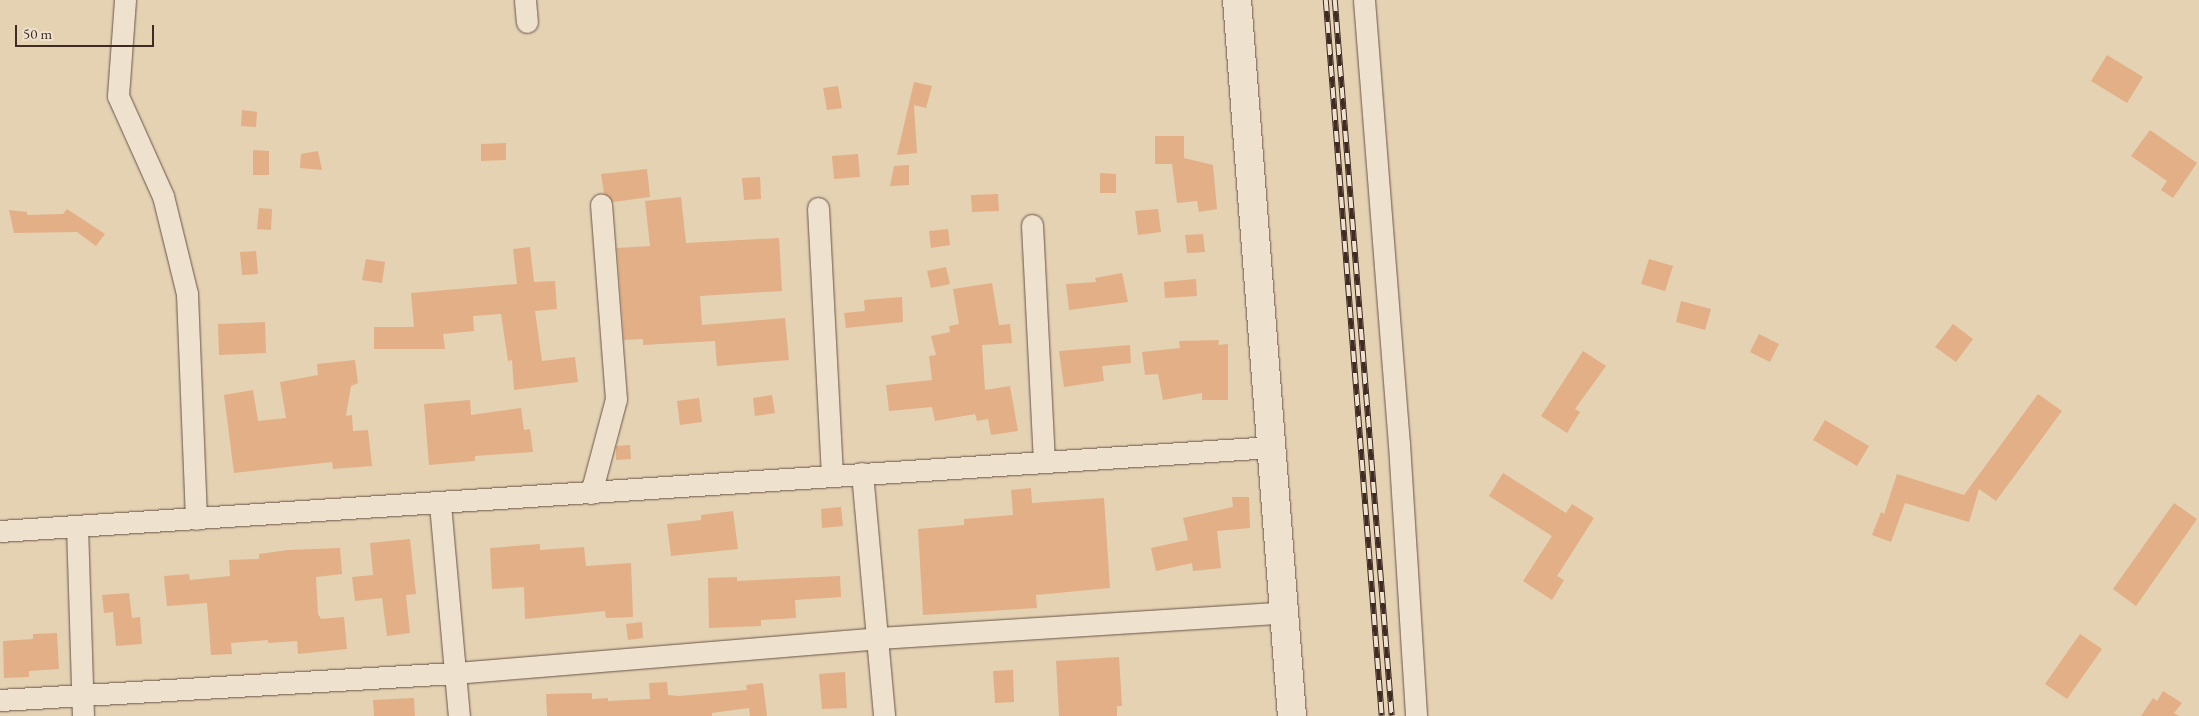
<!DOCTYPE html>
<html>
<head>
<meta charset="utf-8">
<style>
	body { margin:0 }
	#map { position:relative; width:2199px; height:716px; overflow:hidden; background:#e5d2b3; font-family:"EB Garamond",serif }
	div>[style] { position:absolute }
	.building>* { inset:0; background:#e2af87 }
	.roads { filter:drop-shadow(0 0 1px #695548) drop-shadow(0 0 1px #695548) }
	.street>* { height:21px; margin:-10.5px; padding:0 10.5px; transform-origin:10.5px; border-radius:10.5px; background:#eee2ce }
	.secondary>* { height:28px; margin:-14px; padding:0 14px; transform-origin:14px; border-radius:14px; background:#eee2ce }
	.rail>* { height:5.5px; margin-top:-2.75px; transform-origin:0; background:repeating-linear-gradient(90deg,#eee2ce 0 11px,#402b24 0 22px); box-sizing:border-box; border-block:1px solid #402b24 }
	span { translate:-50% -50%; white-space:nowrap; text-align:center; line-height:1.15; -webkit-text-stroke:4px #eee2ce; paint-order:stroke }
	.scale { position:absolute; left:15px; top:25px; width:139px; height:22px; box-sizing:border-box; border:2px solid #402b24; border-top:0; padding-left:6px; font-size:15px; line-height:18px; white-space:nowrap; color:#402b24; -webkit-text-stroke:4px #eee2ce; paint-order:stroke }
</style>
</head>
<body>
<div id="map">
	<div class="building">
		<div style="clip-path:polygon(2107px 55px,2143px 77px,2127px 103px,2091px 81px)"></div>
		<div style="clip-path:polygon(914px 82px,932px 86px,926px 108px,914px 105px,917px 153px,897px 155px)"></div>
		<div style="clip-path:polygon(838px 86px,842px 108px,827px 110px,823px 88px)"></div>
		<div style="clip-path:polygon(242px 110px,257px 112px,256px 127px,241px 126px)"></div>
		<div style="clip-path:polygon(2150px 130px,2197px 163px,2173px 198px,2161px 190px,2167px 181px,2131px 156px)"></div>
		<div style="clip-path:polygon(1155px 136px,1184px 136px,1184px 158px,1213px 165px,1217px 209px,1199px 212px,1197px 201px,1177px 203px,1172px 164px,1155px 164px)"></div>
		<div style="clip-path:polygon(506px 143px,506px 160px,481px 161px,481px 144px)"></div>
		<div style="clip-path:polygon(253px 150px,269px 151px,269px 175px,253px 175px)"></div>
		<div style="clip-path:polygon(318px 151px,322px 170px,300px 168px,301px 154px)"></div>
		<div style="clip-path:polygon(858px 154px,860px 177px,834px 179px,832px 156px)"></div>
		<div style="clip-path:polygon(909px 165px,909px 185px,890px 186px,894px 166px)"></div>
		<div style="clip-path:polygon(647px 169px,650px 197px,613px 202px,604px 193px,601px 174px)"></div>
		<div style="clip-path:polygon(1100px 173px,1116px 174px,1116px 193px,1100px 193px)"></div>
		<div style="clip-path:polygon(760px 177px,761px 199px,744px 200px,742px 178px)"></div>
		<div style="clip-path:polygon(998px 194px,999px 211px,972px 212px,971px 195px)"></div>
		<div style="clip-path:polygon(681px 197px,686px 243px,779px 238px,782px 291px,700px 296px,702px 325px,785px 318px,789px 360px,717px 366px,715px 341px,643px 345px,643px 339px,624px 340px,617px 248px,650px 246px,645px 201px)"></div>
		<div style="clip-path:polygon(259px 208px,272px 209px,271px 230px,257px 229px)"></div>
		<div style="clip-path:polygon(67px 209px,105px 234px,96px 246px,77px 232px,14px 233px,9px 210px,27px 212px,27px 215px,63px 214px)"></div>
		<div style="clip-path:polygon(1158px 209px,1161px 232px,1138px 235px,1135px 211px)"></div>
		<div style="clip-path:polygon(948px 229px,950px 245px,931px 248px,929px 231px)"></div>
		<div style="clip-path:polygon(1203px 234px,1205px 252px,1187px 253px,1185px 235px)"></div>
		<div style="clip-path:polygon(530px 247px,534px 282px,555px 281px,557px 309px,535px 311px,542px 361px,575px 357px,578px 382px,514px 390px,512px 360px,508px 361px,501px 314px,473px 316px,474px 331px,443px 334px,445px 349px,374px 349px,374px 327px,414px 327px,411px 293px,517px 284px,513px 249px)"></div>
		<div style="clip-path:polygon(256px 251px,258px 274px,242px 275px,240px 252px)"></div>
		<div style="clip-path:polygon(366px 259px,385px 262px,382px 283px,362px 280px)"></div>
		<div style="clip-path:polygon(1649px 259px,1673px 266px,1665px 291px,1641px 284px)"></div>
		<div style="clip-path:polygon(946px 267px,950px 284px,931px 288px,927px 271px)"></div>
		<div style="clip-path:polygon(1122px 273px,1128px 302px,1069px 310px,1066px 284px,1096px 282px,1095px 278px)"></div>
		<div style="clip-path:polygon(1196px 279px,1197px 296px,1165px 298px,1164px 282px)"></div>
		<div style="clip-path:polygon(992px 283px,999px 325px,1010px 324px,1012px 343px,982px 345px,985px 390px,1010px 386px,1018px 431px,991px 435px,988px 419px,977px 421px,975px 414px,935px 421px,932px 407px,889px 411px,886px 385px,932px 380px,929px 356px,936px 355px,931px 336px,950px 332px,949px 326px,959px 324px,953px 289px)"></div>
		<div style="clip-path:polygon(902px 297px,903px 322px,846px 328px,844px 313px,865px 311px,864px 300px)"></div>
		<div style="clip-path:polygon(1681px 301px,1711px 309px,1705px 330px,1676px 322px)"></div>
		<div style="clip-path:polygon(265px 322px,266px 353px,219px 355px,218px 324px)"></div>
		<div style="clip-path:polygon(1953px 324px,1973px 339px,1956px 362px,1935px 347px)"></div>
		<div style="clip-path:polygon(1759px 334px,1779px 344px,1770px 362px,1750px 352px)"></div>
		<div style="clip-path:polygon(1219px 340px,1218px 345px,1228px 344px,1228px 400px,1202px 400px,1202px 393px,1163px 400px,1158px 374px,1145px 375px,1142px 352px,1180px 348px,1179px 341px)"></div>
		<div style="clip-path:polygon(1130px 345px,1131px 363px,1102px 366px,1104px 381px,1064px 387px,1059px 351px)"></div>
		<div style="clip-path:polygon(1583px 351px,1606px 366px,1575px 409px,1580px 412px,1567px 433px,1541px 416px)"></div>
		<div style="clip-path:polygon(355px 360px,358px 383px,351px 386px,346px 416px,352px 415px,353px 431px,368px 430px,372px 466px,333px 469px,332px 462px,234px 473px,224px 395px,253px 390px,258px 421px,286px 418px,280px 382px,318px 375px,317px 364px)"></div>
		<div style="clip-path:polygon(2038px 394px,2062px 411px,1996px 501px,1979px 489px,1969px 522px,1905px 503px,1891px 542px,1872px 535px,1881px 512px,1884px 514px,1897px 474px,1964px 495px)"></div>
		<div style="clip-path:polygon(772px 395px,775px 413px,755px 416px,753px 398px)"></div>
		<div style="clip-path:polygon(699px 398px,702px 422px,680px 425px,677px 401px)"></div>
		<div style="clip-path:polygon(470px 400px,471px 415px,521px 408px,524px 430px,530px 429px,533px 452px,475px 456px,475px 461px,429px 465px,424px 404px)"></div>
		<div style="clip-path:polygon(1825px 420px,1869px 446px,1857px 466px,1813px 440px)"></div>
		<div style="clip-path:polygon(630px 445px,631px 459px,616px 460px,616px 446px)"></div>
		<div style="clip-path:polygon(1503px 473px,1566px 513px,1572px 504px,1594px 518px,1557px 576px,1564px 580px,1552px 600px,1523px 581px,1552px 536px,1489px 496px)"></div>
		<div style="clip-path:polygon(1031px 488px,1032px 503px,1104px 498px,1110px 588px,1036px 595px,1037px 608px,923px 615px,918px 529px,964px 525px,964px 519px,1013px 515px,1011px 490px)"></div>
		<div style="clip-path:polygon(1232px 497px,1249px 497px,1250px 528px,1217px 531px,1221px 568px,1193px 571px,1192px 563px,1156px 571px,1151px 548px,1188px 540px,1183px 518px,1233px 507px)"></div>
		<div style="clip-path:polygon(2174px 503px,2197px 519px,2136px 606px,2113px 589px)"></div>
		<div style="clip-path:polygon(841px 507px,843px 526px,822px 528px,821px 509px)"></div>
		<div style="clip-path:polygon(733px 511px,738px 549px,671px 556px,667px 524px,701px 520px,701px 515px)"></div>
		<div style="clip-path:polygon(410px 539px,416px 594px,406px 595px,410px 633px,387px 636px,382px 598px,355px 601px,352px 577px,373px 575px,370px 543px)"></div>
		<div style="clip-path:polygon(540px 544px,540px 550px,584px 547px,586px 566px,631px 563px,633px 617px,606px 618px,605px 611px,525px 619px,524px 587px,492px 589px,490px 548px)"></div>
		<div style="clip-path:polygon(340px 548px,342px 574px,316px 577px,318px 614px,321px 619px,344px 617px,347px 649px,298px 654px,297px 641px,268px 643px,268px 640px,231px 643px,232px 654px,211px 655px,207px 603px,167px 606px,164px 576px,189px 574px,190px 580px,230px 576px,229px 560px,259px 559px,259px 554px,288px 550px)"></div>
		<div style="clip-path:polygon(840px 576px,841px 597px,795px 600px,796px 618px,761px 620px,761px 626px,709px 628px,708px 578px,737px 577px,737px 581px)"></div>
		<div style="clip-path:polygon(129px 593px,132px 618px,140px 617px,142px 644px,116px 646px,113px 612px,104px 613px,102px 595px)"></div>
		<div style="clip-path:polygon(642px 622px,643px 638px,628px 640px,626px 624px)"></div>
		<div style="clip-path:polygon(57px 633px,59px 669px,29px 671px,29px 677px,4px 678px,3px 641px,33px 639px,33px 634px)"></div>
		<div style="clip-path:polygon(2080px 634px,2102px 649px,2067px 699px,2045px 684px)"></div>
		<div style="clip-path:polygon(1119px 657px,1122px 706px,1117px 706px,1117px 716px,1059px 716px,1056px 661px)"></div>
		<div style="clip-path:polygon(1013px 670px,1014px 702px,995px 703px,993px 671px)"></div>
		<div style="clip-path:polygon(845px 672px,847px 708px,822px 709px,819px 674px)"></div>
		<div style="clip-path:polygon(667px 682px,668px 695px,679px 696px,747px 690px,746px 685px,763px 683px,767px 716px,750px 716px,749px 708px,712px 713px,712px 716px,547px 716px,546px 694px,592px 693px,592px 699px,608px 698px,608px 701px,650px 699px,649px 683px)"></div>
		<div style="clip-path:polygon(2163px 691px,2182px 703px,2174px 713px,2179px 716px,2141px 716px,2153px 698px,2157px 701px)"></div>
		<div style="clip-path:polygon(414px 698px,415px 716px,374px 716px,373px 700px)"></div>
	</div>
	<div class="roads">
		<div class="street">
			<div style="left:125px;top:0;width:96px;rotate:94.2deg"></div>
			<div style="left:118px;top:96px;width:110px;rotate:65.8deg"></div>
			<div style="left:163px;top:196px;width:101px;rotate:76.2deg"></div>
			<div style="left:187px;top:294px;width:225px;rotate:87.7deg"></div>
			<div style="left:525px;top:0;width:22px;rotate:85deg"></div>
			<div style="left:1364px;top:0;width:445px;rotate:85.5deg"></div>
			<div style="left:1399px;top:444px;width:273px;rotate:86.4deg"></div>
			<div style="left:818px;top:208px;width:268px;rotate:87deg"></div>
			<div style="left:1032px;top:225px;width:236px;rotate:87.1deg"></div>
			<div style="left:862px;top:473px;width:244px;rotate:84.8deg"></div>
			<div style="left:591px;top:493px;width:97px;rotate:-75.1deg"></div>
			<div style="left:616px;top:399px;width:195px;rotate:-94.4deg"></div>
			<div style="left:440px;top:504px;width:213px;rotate:84.9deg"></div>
			<div style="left:77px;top:526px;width:190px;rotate:88.2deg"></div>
			<div style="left:0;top:531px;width:1276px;rotate:-3.78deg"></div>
			<div style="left:0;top:700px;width:456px;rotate:-3.4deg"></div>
			<div style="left:455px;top:673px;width:423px;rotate:-4.7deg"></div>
			<div style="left:877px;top:638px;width:409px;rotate:-3.6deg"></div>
		</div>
		<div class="secondary">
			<div style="left:1237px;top:0;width:718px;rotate:85.61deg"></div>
		</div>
	</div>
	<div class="rail">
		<div style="left:1326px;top:0;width:718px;rotate:85.53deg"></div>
		<div style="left:1335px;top:0;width:718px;rotate:85.45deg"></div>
	</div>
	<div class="scale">50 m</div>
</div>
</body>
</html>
